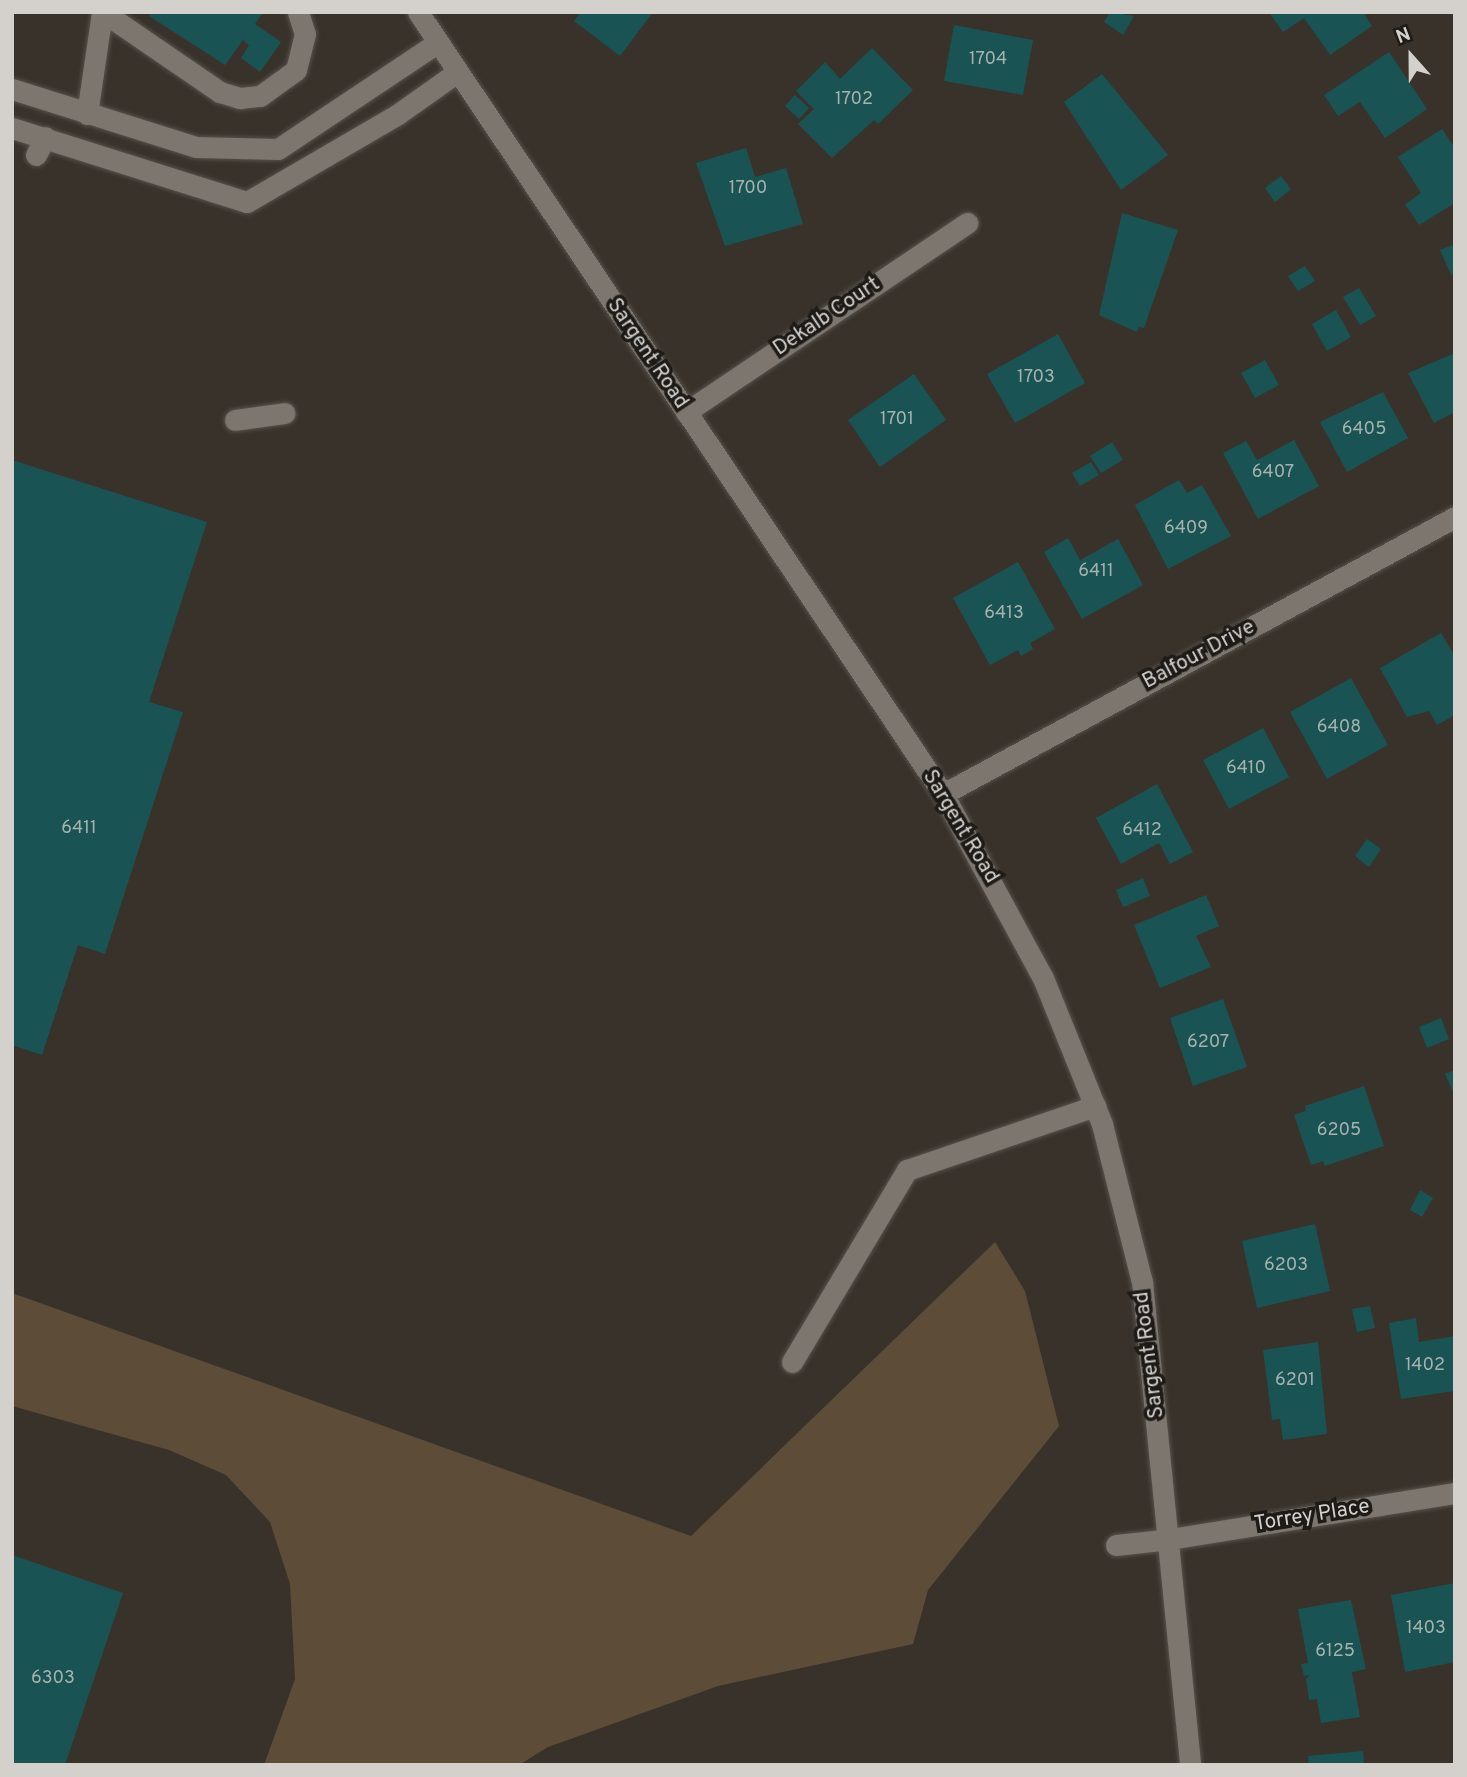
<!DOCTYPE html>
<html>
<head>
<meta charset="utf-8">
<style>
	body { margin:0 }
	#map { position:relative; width:1467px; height:1777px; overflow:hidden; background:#38322b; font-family:Overpass,sans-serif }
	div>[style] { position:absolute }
	.green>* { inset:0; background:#5d4d38 }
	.building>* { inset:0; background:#1a5354 }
	.roads { filter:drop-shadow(0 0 2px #55514a) drop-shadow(0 0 2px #55514a) }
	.lane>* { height:21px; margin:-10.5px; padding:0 10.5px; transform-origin:10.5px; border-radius:10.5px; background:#7d766e }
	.street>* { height:21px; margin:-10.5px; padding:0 10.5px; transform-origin:10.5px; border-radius:10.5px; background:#7d766e }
	.secondary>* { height:21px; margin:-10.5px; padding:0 10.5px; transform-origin:10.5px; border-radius:10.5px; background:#7d766e }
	span { translate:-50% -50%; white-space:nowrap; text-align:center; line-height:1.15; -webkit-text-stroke:7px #1d1a17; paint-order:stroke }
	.number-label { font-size:18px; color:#a6b2ae }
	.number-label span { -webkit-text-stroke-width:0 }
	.street-label { font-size:21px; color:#d4d1cc }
	.frame { position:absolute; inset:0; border:14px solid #d4d1cc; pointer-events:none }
	.north { position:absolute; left:1376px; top:21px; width:70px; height:70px; -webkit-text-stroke:5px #1d1a17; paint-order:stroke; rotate:339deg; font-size:19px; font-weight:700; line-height:28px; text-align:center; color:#d4d1cc }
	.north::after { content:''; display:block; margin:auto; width:24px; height:32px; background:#d4d1cc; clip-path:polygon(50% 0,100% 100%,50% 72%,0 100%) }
</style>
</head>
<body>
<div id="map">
	<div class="green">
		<div style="clip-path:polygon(995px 1242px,1025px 1291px,1059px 1426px,928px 1590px,913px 1644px,718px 1686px,548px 1747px,519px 1765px,264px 1765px,295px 1679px,290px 1584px,270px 1522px,226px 1475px,169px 1450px,12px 1406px,12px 1293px,691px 1536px)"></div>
	</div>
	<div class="building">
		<div style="clip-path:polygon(152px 12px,263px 12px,255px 24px,281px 42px,260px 72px,241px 58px,249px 45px,243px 40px,225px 65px,149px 16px)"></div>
		<div style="clip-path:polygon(581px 12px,653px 12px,620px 56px,574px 21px)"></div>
		<div style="clip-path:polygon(1110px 12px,1134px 16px,1123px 35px,1104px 22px)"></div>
		<div style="clip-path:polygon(1269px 12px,1363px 12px,1372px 26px,1330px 55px,1304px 18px,1283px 32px)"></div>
		<div style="clip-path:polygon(954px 25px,1033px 40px,1023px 95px,944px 81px)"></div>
		<div style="clip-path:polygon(872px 48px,913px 90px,878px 124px,874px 120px,832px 158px,798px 124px,814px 109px,796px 91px,825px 62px,840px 79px)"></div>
		<div style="clip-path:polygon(1389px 52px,1427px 109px,1385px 138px,1360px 102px,1338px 116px,1324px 95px)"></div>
		<div style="clip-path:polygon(1102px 74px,1168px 155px,1121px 190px,1064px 102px)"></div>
		<div style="clip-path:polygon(795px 95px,809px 108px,799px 119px,785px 106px)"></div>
		<div style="clip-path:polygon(1442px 129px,1455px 148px,1455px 203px,1419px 225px,1405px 204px,1421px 193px,1398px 157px)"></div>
		<div style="clip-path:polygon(746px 148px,755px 177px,786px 168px,803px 224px,725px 246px,696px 163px)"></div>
		<div style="clip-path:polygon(1281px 176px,1291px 189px,1275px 202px,1265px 188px)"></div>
		<div style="clip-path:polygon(1122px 213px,1178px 230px,1144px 328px,1139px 327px,1137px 332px,1099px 315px)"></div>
		<div style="clip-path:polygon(1455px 244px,1455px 273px,1451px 275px,1440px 250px)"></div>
		<div style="clip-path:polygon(1305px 266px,1315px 281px,1298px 291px,1288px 276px)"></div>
		<div style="clip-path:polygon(1359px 288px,1376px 316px,1360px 325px,1343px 297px)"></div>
		<div style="clip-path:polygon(1336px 310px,1351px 337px,1327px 351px,1312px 324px)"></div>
		<div style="clip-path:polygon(1058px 334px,1085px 383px,1015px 423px,987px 374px)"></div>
		<div style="clip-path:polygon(1455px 353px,1455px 412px,1434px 423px,1408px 373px)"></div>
		<div style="clip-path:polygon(1265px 360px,1279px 385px,1255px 398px,1241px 373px)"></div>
		<div style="clip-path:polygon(914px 374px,946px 420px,880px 467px,848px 420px)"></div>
		<div style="clip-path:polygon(1383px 392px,1408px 438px,1347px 472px,1320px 422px)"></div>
		<div style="clip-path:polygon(1294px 440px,1319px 486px,1258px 519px,1223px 453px,1246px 441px,1257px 460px)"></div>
		<div style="clip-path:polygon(1112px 442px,1123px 460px,1101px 473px,1090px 456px)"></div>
		<div style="clip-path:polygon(12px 460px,207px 522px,149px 702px,183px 712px,105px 954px,78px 945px,42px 1055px,12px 1045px)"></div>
		<div style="clip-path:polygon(1091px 462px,1099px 475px,1080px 486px,1072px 473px)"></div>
		<div style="clip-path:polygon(1179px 480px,1187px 493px,1202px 485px,1231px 536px,1168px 569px,1135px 505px)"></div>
		<div style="clip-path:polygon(1068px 538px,1080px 560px,1118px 539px,1143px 585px,1082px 619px,1044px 552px)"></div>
		<div style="clip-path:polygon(1018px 562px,1055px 629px,1030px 643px,1033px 649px,1021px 656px,1018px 650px,990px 665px,953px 598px)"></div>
		<div style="clip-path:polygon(1441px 633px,1455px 656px,1455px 715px,1437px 725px,1429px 711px,1407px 717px,1380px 668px)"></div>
		<div style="clip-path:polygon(1351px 678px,1388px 745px,1327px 779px,1290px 712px)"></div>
		<div style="clip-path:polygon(1263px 728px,1289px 777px,1229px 809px,1203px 760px)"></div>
		<div style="clip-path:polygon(1157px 784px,1193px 852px,1170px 864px,1159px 843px,1121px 864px,1096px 818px)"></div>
		<div style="clip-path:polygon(1367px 839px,1381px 849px,1369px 867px,1355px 856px)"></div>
		<div style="clip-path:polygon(1143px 878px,1150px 896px,1123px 907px,1116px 890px)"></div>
		<div style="clip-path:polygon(1206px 895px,1219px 926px,1196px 936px,1211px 967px,1160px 988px,1134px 925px)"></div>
		<div style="clip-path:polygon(1223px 999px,1247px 1067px,1193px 1086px,1170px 1018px)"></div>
		<div style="clip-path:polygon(1441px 1018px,1449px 1039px,1427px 1048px,1419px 1027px)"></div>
		<div style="clip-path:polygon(1455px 1070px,1455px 1096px,1445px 1074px)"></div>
		<div style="clip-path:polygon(1364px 1086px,1384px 1146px,1325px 1166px,1323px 1161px,1311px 1165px,1294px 1115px,1306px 1111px,1305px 1106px)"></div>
		<div style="clip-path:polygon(1420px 1190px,1433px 1198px,1422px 1217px,1410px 1210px)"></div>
		<div style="clip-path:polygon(1315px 1224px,1330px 1291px,1257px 1308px,1242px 1241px)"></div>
		<div style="clip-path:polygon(1370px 1306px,1375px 1328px,1357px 1332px,1352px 1309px)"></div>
		<div style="clip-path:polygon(1416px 1318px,1419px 1342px,1455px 1336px,1455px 1391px,1401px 1399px,1389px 1323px)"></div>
		<div style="clip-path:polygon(1318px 1342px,1327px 1434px,1283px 1440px,1280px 1419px,1272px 1420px,1263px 1350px)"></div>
		<div style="clip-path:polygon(12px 1555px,123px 1593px,65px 1765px,12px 1765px)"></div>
		<div style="clip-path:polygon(1455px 1583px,1455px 1662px,1405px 1672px,1391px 1595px)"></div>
		<div style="clip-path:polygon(1351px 1600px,1366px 1669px,1352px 1672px,1360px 1717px,1321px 1723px,1317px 1699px,1309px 1700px,1306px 1679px,1310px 1675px,1304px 1676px,1301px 1664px,1308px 1663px,1298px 1609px)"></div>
		<div style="clip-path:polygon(1363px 1751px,1364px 1765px,1309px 1765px,1308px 1756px)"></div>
	</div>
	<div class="roads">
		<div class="lane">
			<div style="left:103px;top:12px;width:142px;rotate:34.4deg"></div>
			<div style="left:220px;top:92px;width:21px;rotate:17deg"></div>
			<div style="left:240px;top:98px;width:20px;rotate:-6deg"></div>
			<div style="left:260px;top:96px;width:44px;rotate:-35.8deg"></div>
			<div style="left:296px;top:70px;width:37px;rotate:-76deg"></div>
			<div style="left:305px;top:34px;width:23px;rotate:-108deg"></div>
			<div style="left:87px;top:114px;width:103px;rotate:-81.6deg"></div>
			<div style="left:36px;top:155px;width:20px;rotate:-63deg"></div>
			<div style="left:235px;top:420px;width:50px;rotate:-8deg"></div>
			<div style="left:792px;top:1362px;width:224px;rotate:-59.1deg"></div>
			<div style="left:907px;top:1170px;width:199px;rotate:-18.8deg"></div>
			<div style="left:1116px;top:1545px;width:54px;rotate:-6.3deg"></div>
		</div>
		<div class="street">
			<div style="left:12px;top:89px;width:193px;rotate:17.5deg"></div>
			<div style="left:196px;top:147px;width:82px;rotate:1.4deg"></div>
			<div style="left:278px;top:149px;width:191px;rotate:-33.7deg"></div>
			<div style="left:12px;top:128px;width:246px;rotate:17.5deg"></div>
			<div style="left:247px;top:202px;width:175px;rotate:-30.2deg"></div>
			<div style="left:398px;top:114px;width:71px;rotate:-35.3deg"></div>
			<div style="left:686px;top:412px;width:339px;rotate:-33.9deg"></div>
			<div style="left:943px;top:794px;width:582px;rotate:-28.41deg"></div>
			<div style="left:1170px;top:1539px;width:289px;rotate:-9.2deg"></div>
		</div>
		<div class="secondary">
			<div style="left:418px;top:12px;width:942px;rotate:56.12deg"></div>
			<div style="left:943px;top:794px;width:209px;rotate:61.5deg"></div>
			<div style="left:1043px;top:978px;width:157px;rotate:68deg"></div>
			<div style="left:1102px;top:1124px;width:163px;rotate:75.8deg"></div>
			<div style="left:1142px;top:1282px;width:485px;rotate:84.3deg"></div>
		</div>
	</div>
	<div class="number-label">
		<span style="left:988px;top:60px">1704</span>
		<span style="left:854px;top:100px">1702</span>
		<span style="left:748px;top:189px">1700</span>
		<span style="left:1036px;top:378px">1703</span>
		<span style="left:897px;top:420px">1701</span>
		<span style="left:1364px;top:430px">6405</span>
		<span style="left:1273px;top:473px">6407</span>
		<span style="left:1186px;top:529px">6409</span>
		<span style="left:1096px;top:572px">6411</span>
		<span style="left:1004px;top:614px">6413</span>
		<span style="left:1339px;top:728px">6408</span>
		<span style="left:1246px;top:769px">6410</span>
		<span style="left:79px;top:829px">6411</span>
		<span style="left:1142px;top:831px">6412</span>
		<span style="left:1208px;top:1043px">6207</span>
		<span style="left:1339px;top:1131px">6205</span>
		<span style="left:1286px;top:1266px">6203</span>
		<span style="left:1425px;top:1366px">1402</span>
		<span style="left:1295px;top:1381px">6201</span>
		<span style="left:1426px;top:1629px">1403</span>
		<span style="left:1335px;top:1652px">6125</span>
		<span style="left:53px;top:1679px">6303</span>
	</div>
	<div class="street-label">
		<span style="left:827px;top:317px;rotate:-34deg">Dekalb Court</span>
		<span style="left:647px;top:354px;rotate:56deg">Sargent Road</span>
		<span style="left:1199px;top:655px;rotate:-28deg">Balfour Drive</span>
		<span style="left:960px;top:827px;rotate:59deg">Sargent Road</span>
		<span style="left:1150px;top:1355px;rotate:-97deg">Sargent Road</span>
		<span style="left:1312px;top:1516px;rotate:-9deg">Torrey Place</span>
	</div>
	<div class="frame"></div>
	<div class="north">N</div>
</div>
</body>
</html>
